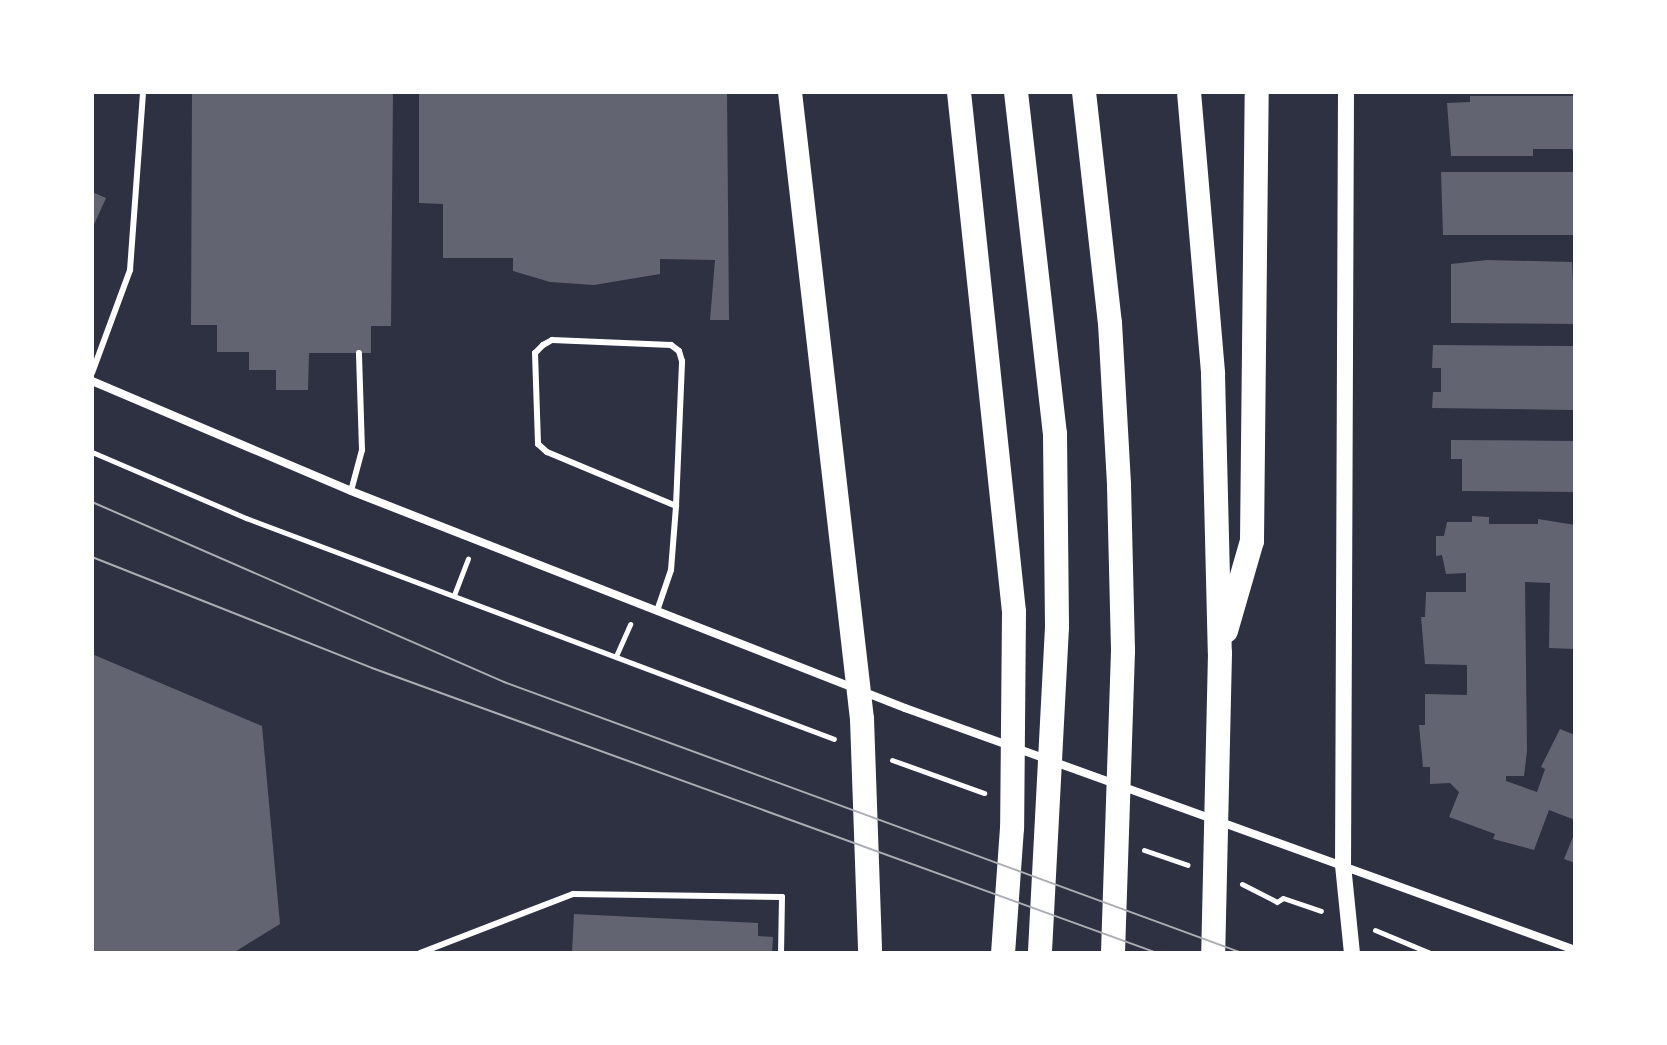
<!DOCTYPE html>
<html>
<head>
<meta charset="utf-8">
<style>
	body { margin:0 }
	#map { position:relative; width:1667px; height:1045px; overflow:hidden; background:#2d3142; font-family:"Titillium Web",sans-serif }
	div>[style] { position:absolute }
	.building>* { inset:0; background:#626471 }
	.path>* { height:5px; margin:-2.5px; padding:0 2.5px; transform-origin:2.5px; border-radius:2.5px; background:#fff }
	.service>* { height:6px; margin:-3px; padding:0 3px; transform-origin:3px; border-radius:3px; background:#fff }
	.minor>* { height:8px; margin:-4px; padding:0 4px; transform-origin:4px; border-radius:4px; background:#fff }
	.secondary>* { height:16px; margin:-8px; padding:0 8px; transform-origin:8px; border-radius:8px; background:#fff }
	.motorway>* { height:24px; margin:-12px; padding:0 12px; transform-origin:12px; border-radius:12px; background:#fff }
	.tram>* { height:2px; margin:-1px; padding:0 1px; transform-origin:1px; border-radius:1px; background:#abadb3 }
	span { translate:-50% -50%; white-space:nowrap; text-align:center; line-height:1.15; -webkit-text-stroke:8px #fff; paint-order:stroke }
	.frame { position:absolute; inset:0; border:94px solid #fff; pointer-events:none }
</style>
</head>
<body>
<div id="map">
	<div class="building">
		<div style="clip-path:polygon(192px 92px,393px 92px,391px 326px,371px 326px,371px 353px,309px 353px,308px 390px,276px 390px,276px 370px,249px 370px,249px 352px,217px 352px,217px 325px,191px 325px)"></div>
		<div style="clip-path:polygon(419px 92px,727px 92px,729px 320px,710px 320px,715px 260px,660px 259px,660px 274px,594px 285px,550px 282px,513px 271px,513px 258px,443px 258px,443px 204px,419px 203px)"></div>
		<div style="clip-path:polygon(1470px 96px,1575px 96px,1575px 157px,1572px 149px,1533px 149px,1533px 156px,1451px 156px,1447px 103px,1470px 102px)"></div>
		<div style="clip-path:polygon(1441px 172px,1575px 172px,1575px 235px,1443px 235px)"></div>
		<div style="clip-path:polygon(92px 192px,106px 198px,92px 229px)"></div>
		<div style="clip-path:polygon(1487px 260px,1572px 262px,1575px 324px,1451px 323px,1451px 264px)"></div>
		<div style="clip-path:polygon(1433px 345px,1575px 346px,1575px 410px,1432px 408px,1433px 392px,1441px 392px,1441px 368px,1432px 368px)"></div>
		<div style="clip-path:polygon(1451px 440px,1575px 441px,1575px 492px,1462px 491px,1462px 459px,1451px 459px)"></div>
		<div style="clip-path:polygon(1472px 516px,1489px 517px,1489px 524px,1538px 524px,1538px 519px,1575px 525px,1575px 649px,1549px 648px,1550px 583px,1525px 582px,1527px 751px,1524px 776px,1506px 776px,1506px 781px,1537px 792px,1545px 769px,1541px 767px,1560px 729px,1575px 735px,1575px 820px,1549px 810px,1534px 850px,1493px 839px,1495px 834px,1449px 817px,1459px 792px,1450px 783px,1430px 784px,1430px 767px,1423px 767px,1419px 725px,1425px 725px,1425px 694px,1467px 695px,1467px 665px,1425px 664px,1421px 617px,1425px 617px,1426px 592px,1466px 592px,1466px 573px,1446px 574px,1442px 555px,1436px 556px,1436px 536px,1444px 536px,1447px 522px,1472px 522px)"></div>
		<div style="clip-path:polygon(92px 654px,262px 726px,280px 924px,233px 953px,92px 953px)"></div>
		<div style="clip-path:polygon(1575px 832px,1575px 863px,1564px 859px)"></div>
		<div style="clip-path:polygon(574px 914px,758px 923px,758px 936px,773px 937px,772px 953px,572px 953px)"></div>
	</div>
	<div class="path">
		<div style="left:92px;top:452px;width:168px;rotate:23.2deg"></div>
		<div style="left:246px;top:518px;width:628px;rotate:20.6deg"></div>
		<div style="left:454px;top:595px;width:39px;rotate:-69deg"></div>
		<div style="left:616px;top:656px;width:35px;rotate:-66deg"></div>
		<div style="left:892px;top:760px;width:98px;rotate:19.7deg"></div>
		<div style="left:1144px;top:850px;width:46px;rotate:18.8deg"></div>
		<div style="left:1242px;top:884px;width:39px;rotate:27deg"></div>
		<div style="left:1277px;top:902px;width:7px;rotate:-34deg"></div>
		<div style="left:1283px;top:898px;width:40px;rotate:18.9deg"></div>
		<div style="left:1375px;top:930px;width:60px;rotate:22.7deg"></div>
	</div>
	<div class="service">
		<div style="left:92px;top:373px;width:110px;rotate:-69.7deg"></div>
		<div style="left:130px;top:270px;width:178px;rotate:-85.8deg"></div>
		<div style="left:351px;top:491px;width:42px;rotate:-75deg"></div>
		<div style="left:362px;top:450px;width:97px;rotate:-91.8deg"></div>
		<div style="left:657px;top:611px;width:43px;rotate:-71.1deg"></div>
		<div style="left:671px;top:570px;width:64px;rotate:-85.5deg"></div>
		<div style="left:676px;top:506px;width:145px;rotate:-87.6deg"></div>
		<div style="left:682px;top:361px;width:10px;rotate:-107deg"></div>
		<div style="left:679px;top:351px;width:10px;rotate:-143deg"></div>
		<div style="left:671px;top:345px;width:119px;rotate:-177.6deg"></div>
		<div style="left:552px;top:340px;width:10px;rotate:151deg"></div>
		<div style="left:543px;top:345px;width:11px;rotate:135deg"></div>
		<div style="left:535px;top:353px;width:91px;rotate:88.1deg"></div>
		<div style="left:538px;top:444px;width:12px;rotate:42deg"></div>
		<div style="left:547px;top:452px;width:140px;rotate:22.7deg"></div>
		<div style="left:420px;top:953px;width:164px;rotate:-21.1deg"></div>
		<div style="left:573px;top:894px;width:209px;rotate:0.8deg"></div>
		<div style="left:782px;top:897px;width:56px;rotate:91deg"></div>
	</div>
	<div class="minor">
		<div style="left:92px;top:381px;width:281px;rotate:23deg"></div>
		<div style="left:351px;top:491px;width:595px;rotate:21.39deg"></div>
		<div style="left:905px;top:708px;width:712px;rotate:19.86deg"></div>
	</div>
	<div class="secondary">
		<div style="left:1346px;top:92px;width:773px;rotate:90.22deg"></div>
		<div style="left:1343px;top:865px;width:88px;rotate:84.2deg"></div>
	</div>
	<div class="motorway">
		<div style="left:790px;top:92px;width:631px;rotate:83.45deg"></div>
		<div style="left:862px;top:719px;width:234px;rotate:88deg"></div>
		<div style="left:959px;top:92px;width:523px;rotate:83.96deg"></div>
		<div style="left:1014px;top:612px;width:216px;rotate:90.5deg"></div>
		<div style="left:1012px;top:828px;width:125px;rotate:94.1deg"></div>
		<div style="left:1016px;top:92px;width:344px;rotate:83.5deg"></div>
		<div style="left:1055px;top:434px;width:193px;rotate:89.4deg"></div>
		<div style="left:1057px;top:627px;width:326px;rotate:93deg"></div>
		<div style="left:1084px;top:92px;width:232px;rotate:83.6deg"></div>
		<div style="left:1110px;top:323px;width:163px;rotate:86.8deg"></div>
		<div style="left:1119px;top:486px;width:165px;rotate:88.6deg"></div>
		<div style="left:1123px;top:651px;width:302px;rotate:91.9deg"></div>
		<div style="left:1189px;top:92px;width:283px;rotate:85.1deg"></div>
		<div style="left:1213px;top:374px;width:279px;rotate:88.6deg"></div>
		<div style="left:1220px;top:653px;width:300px;rotate:91.3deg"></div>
		<div style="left:1226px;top:631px;width:94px;rotate:-73.9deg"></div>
		<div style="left:1252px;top:541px;width:449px;rotate:-89.4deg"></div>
	</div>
	<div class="tram">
		<div style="left:92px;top:502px;width:450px;rotate:23.6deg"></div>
		<div style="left:504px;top:682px;width:786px;rotate:20.16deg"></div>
		<div style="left:92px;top:557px;width:301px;rotate:21.6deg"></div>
		<div style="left:372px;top:668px;width:835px;rotate:19.95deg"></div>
	</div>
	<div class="frame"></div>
</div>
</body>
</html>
